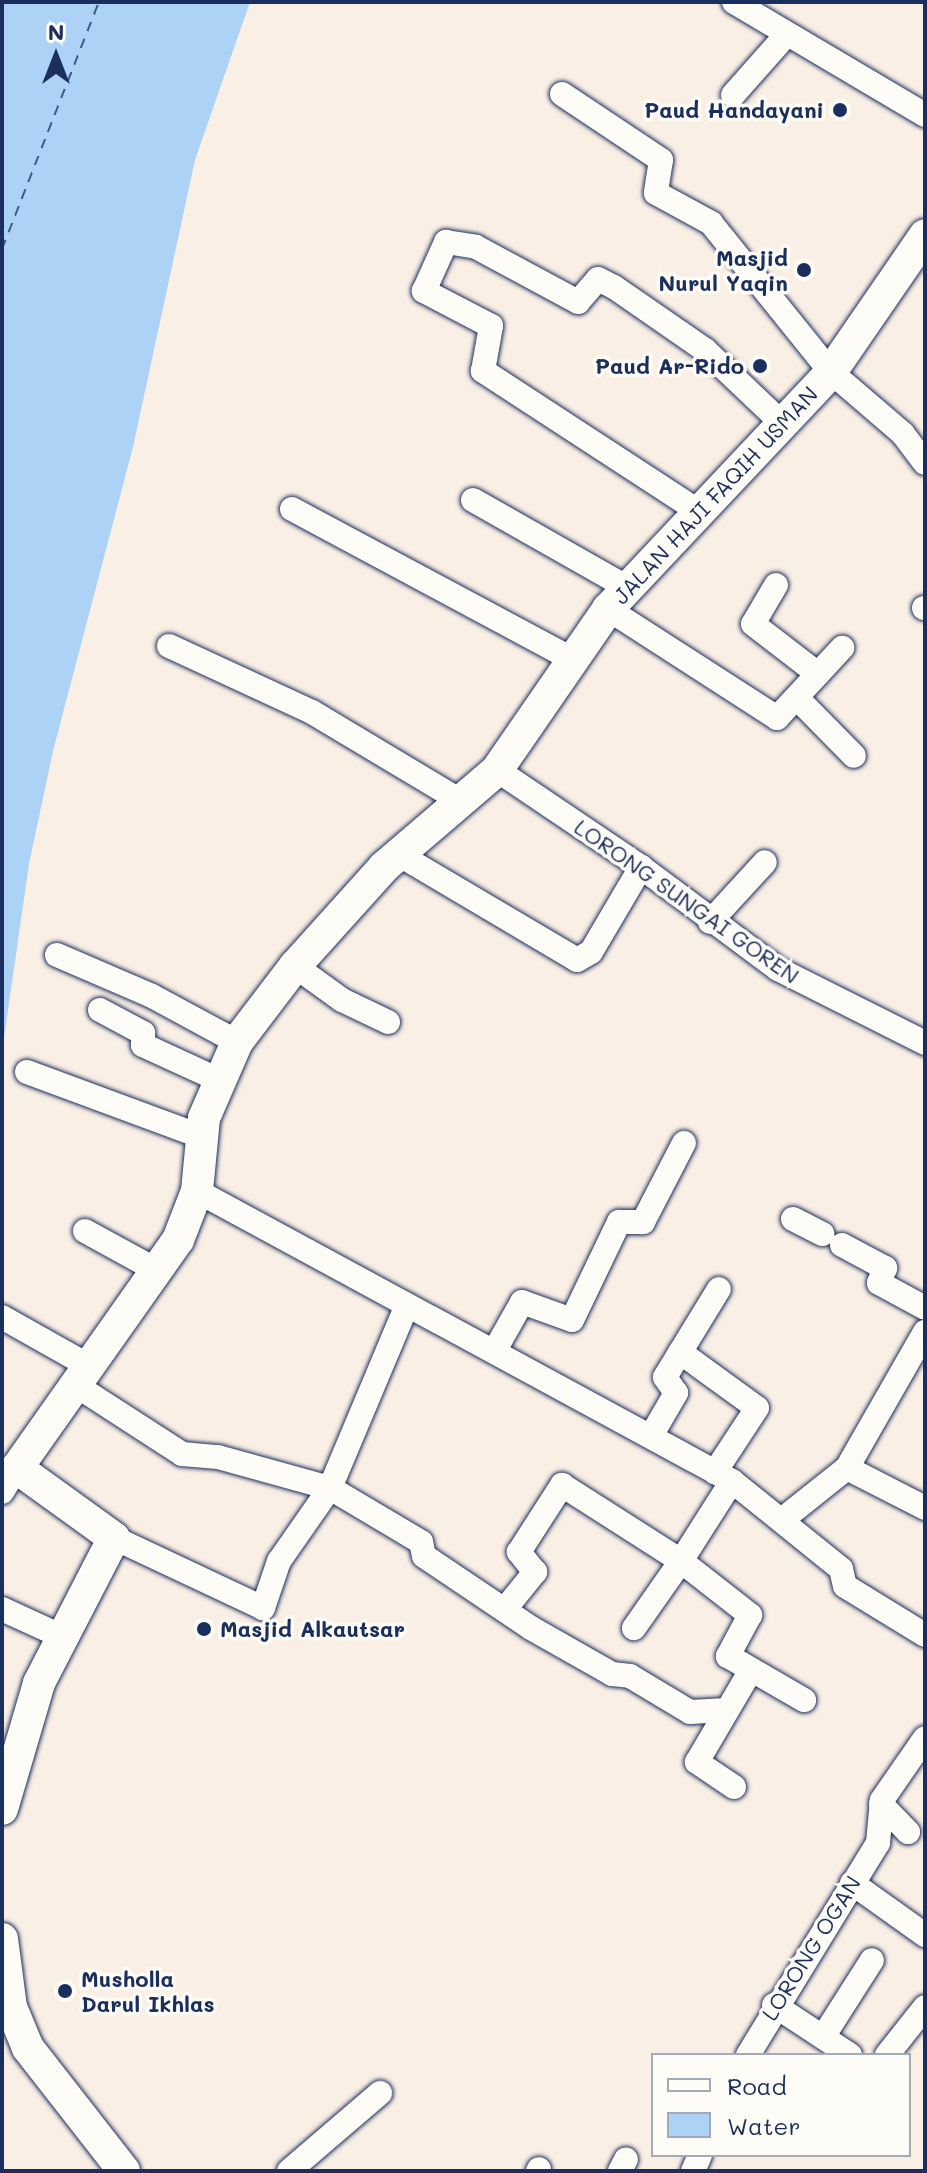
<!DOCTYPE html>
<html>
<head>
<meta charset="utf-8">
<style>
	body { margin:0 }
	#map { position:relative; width:927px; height:2173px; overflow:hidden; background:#faefe5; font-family:Mali,sans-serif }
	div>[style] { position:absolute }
	.water>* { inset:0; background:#acd3f6 }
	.ferry>* { height:2px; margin-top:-1px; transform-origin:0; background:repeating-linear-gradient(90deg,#3f5884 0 10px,transparent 0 18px) }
	.roads { filter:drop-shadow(0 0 2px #1b2f5e) drop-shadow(0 0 2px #1b2f5e) }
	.street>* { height:24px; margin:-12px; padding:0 12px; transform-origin:12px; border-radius:12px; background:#fdfcf7 }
	.secondary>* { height:32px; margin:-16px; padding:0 16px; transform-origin:16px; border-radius:16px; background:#fdfcf7 }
	.dots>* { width:22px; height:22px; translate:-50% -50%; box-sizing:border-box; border:4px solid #fdfcf7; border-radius:50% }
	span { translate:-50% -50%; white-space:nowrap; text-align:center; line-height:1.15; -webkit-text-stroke:7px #fdfcf7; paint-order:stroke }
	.poi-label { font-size:22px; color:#1b2f5e; font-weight:700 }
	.right { translate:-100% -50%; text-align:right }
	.left { translate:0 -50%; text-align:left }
	.street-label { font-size:22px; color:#1b2f5e }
	.frame { position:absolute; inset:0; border:4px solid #1b2f5e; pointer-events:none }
	.legend { position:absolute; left:651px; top:2053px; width:260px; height:104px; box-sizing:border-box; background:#fdfcf7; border:2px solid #a3aaba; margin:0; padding:10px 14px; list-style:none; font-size:24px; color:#1b2f5e }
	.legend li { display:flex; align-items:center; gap:16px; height:40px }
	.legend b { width:40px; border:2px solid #a3aaba }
	.north { position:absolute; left:16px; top:16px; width:80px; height:80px; -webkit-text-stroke:6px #fdfcf7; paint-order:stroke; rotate:0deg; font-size:22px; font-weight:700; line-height:32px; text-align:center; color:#1b2f5e }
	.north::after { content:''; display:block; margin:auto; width:28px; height:36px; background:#1b2f5e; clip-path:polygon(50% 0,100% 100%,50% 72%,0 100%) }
</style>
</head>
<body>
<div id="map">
	<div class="water">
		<div style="clip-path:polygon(2px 2px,250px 2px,195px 160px,133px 447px,53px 751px,29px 864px,2px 1052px)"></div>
	</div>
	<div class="ferry">
		<div style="left:2px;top:249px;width:265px;rotate:-68.6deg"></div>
	</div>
	<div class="roads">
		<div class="street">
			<div style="left:734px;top:2px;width:222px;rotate:30.6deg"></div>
			<div style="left:562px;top:94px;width:119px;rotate:33.7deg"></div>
			<div style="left:661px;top:160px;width:33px;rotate:99deg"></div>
			<div style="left:656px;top:193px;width:63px;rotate:28.6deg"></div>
			<div style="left:711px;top:223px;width:191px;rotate:51.2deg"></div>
			<div style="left:831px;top:372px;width:95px;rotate:40.7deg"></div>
			<div style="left:903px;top:434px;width:36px;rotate:53deg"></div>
			<div style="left:733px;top:95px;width:80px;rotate:-48.5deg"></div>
			<div style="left:473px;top:500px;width:176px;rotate:29.6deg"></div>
			<div style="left:292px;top:509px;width:322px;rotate:28.2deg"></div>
			<div style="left:698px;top:511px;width:257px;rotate:-146.9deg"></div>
			<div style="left:483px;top:371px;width:46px;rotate:-79.9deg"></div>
			<div style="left:491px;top:326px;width:76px;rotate:-152.4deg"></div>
			<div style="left:424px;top:291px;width:54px;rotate:-65.8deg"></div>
			<div style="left:446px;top:242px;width:30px;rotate:9deg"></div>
			<div style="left:476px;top:247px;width:116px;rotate:28.3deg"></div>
			<div style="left:578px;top:302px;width:30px;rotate:-49deg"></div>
			<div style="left:598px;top:279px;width:18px;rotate:27deg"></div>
			<div style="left:614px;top:287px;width:111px;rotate:34.7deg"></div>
			<div style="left:705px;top:350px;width:108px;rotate:43.5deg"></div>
			<div style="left:776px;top:585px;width:45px;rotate:120.5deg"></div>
			<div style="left:753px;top:624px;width:82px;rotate:37.6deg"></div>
			<div style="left:924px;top:608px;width:1px"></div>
			<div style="left:608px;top:609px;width:201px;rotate:32.8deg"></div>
			<div style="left:777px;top:718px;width:96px;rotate:-47.1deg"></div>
			<div style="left:169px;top:646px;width:157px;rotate:24.8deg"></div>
			<div style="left:312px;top:712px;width:171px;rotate:30.9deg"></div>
			<div style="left:797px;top:698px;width:81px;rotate:45.5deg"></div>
			<div style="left:497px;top:770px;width:174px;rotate:34deg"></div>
			<div style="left:641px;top:867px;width:171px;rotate:36.7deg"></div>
			<div style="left:778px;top:969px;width:165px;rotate:26.7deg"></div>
			<div style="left:398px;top:854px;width:208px;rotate:30.6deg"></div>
			<div style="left:577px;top:960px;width:16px;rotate:-30deg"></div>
			<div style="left:591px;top:952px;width:99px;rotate:-59.5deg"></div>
			<div style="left:710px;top:922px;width:81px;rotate:-47.5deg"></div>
			<div style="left:57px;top:955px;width:103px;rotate:23.3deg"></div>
			<div style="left:152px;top:996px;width:97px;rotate:28.4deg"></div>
			<div style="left:295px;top:966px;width:58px;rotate:35.9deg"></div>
			<div style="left:342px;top:1000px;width:51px;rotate:25.6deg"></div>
			<div style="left:100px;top:1010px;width:49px;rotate:28.1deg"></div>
			<div style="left:143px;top:1033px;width:12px;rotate:90deg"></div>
			<div style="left:143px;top:1045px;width:84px;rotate:24.7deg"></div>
			<div style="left:27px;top:1072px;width:188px;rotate:20.3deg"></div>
			<div style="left:197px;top:1191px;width:609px;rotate:28.46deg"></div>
			<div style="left:732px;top:1481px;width:140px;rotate:38.9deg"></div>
			<div style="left:841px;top:1569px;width:17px;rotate:77deg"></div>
			<div style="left:845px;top:1586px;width:94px;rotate:31.5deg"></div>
			<div style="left:793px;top:1219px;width:33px;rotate:27deg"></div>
			<div style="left:85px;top:1231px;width:83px;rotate:28.7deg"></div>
			<div style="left:842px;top:1245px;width:49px;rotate:28.1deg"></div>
			<div style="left:885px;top:1268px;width:16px;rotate:112deg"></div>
			<div style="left:879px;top:1283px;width:52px;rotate:28.5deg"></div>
			<div style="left:407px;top:1305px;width:199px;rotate:112.8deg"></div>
			<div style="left:330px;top:1488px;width:106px;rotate:30.7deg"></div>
			<div style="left:421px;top:1542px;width:14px;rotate:78deg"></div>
			<div style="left:424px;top:1556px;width:129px;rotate:33.9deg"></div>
			<div style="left:531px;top:1628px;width:93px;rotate:29.6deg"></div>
			<div style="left:612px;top:1674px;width:18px;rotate:6deg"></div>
			<div style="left:630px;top:1676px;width:70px;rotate:31deg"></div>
			<div style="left:690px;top:1712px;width:37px;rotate:-3deg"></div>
			<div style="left:2px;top:1317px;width:100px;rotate:29.4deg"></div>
			<div style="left:495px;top:1350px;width:55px;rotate:-60.6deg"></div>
			<div style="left:522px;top:1302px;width:53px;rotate:19.8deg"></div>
			<div style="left:572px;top:1320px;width:109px;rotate:-64.4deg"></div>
			<div style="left:619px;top:1222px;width:24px"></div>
			<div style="left:643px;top:1222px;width:89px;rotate:-62.6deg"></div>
			<div style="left:680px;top:1352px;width:95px;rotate:36deg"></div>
			<div style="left:757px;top:1408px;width:77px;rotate:123.3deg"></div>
			<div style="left:77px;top:1386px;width:125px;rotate:32.9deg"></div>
			<div style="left:182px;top:1454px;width:36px;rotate:5deg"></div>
			<div style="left:218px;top:1457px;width:116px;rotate:15.5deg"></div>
			<div style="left:330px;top:1488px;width:89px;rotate:124.9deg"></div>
			<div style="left:279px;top:1561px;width:50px;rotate:108.8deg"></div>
			<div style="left:263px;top:1608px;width:165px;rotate:-154.8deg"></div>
			<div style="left:651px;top:1436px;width:50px;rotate:-59.8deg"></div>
			<div style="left:676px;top:1393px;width:19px;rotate:-125deg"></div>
			<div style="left:665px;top:1377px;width:103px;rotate:-58.5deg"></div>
			<div style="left:847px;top:1468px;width:88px;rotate:27.1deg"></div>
			<div style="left:732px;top:1481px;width:95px;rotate:122.5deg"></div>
			<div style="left:681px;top:1561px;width:88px;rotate:38deg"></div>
			<div style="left:750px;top:1615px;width:47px;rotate:118.2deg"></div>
			<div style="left:728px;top:1656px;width:88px;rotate:30.1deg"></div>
			<div style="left:2px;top:1492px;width:28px;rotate:-58deg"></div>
			<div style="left:783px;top:1519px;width:82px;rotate:-38.6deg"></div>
			<div style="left:847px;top:1468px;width:157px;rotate:-60.2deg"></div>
			<div style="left:2px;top:1609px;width:65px;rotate:24.6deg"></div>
			<div style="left:505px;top:1609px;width:48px;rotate:-51deg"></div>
			<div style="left:535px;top:1572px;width:26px;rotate:-129deg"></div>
			<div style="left:519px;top:1552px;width:80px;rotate:-57.3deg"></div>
			<div style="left:562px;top:1485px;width:141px;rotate:32.6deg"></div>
			<div style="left:681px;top:1561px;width:82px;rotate:125deg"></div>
			<div style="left:734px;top:1787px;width:45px;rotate:-146deg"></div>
			<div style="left:697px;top:1762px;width:107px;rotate:-59.6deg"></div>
			<div style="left:881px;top:1804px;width:39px;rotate:46deg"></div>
			<div style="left:852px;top:1883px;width:90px;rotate:35.5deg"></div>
			<div style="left:774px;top:2005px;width:91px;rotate:33.3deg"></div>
			<div style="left:823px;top:2037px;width:91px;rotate:-57.5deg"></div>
			<div style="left:748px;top:2055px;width:249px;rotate:-58.5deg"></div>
			<div style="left:878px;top:1843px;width:43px;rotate:-84.7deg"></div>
			<div style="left:882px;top:1800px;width:75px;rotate:-55.3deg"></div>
			<div style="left:887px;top:2055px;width:61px;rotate:-51.6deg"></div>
			<div style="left:289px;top:2171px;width:120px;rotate:-40.6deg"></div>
			<div style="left:538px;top:2171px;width:2px;rotate:-63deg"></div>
			<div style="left:620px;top:2171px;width:13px;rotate:-63deg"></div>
			<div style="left:693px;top:2171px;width:17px;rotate:-66deg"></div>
		</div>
		<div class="secondary">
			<div style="left:2px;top:1809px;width:131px;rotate:-73.6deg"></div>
			<div style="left:39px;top:1683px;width:163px;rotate:-62.7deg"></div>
			<div style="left:114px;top:1538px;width:120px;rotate:-144.2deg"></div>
			<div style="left:17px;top:1468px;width:279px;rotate:-54.8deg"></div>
			<div style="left:178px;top:1240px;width:53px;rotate:-68.8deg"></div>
			<div style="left:197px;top:1191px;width:73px;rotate:-84.5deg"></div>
			<div style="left:204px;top:1118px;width:83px;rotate:-66.5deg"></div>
			<div style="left:237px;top:1042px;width:96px;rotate:-52.7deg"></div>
			<div style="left:295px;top:966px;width:133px;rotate:-48deg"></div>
			<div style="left:384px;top:867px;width:149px;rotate:-40.6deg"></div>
			<div style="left:497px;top:770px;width:196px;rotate:-55.4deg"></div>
			<div style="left:608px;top:609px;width:325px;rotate:-46.7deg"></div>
			<div style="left:831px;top:372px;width:166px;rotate:-55.5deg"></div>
			<div style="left:2px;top:1939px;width:69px;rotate:82.5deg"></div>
			<div style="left:11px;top:2007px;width:44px;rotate:67.5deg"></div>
			<div style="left:28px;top:2048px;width:156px;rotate:52deg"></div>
		</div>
	</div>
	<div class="dots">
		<div style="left:840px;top:110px;background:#1b2f5e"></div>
		<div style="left:804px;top:270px;background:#1b2f5e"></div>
		<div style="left:760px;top:366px;background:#1b2f5e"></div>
		<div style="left:204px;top:1629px;background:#1b2f5e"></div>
		<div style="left:65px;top:1991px;background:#1b2f5e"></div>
	</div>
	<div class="poi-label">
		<span class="right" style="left:824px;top:110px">Paud Handayani</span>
		<span class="right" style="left:788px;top:270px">Masjid<br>Nurul Yaqin</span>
		<span class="right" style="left:744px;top:366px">Paud Ar-Rido</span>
		<span class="left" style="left:220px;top:1629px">Masjid Alkautsar</span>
		<span class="left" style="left:81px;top:1991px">Musholla<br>Darul Ikhlas</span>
	</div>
	<div class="street-label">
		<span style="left:715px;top:495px;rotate:-47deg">JALAN HAJI FAQIH USMAN</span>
		<span style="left:687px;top:901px;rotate:35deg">LORONG SUNGAI GOREN</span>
		<span style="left:811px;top:1948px;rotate:-58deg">LORONG OGAN</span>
	</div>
	<div class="frame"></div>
	<ul class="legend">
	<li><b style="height:10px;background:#fdfcf7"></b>Road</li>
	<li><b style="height:22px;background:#acd3f6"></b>Water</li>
	</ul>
	<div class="north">N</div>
</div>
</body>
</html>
